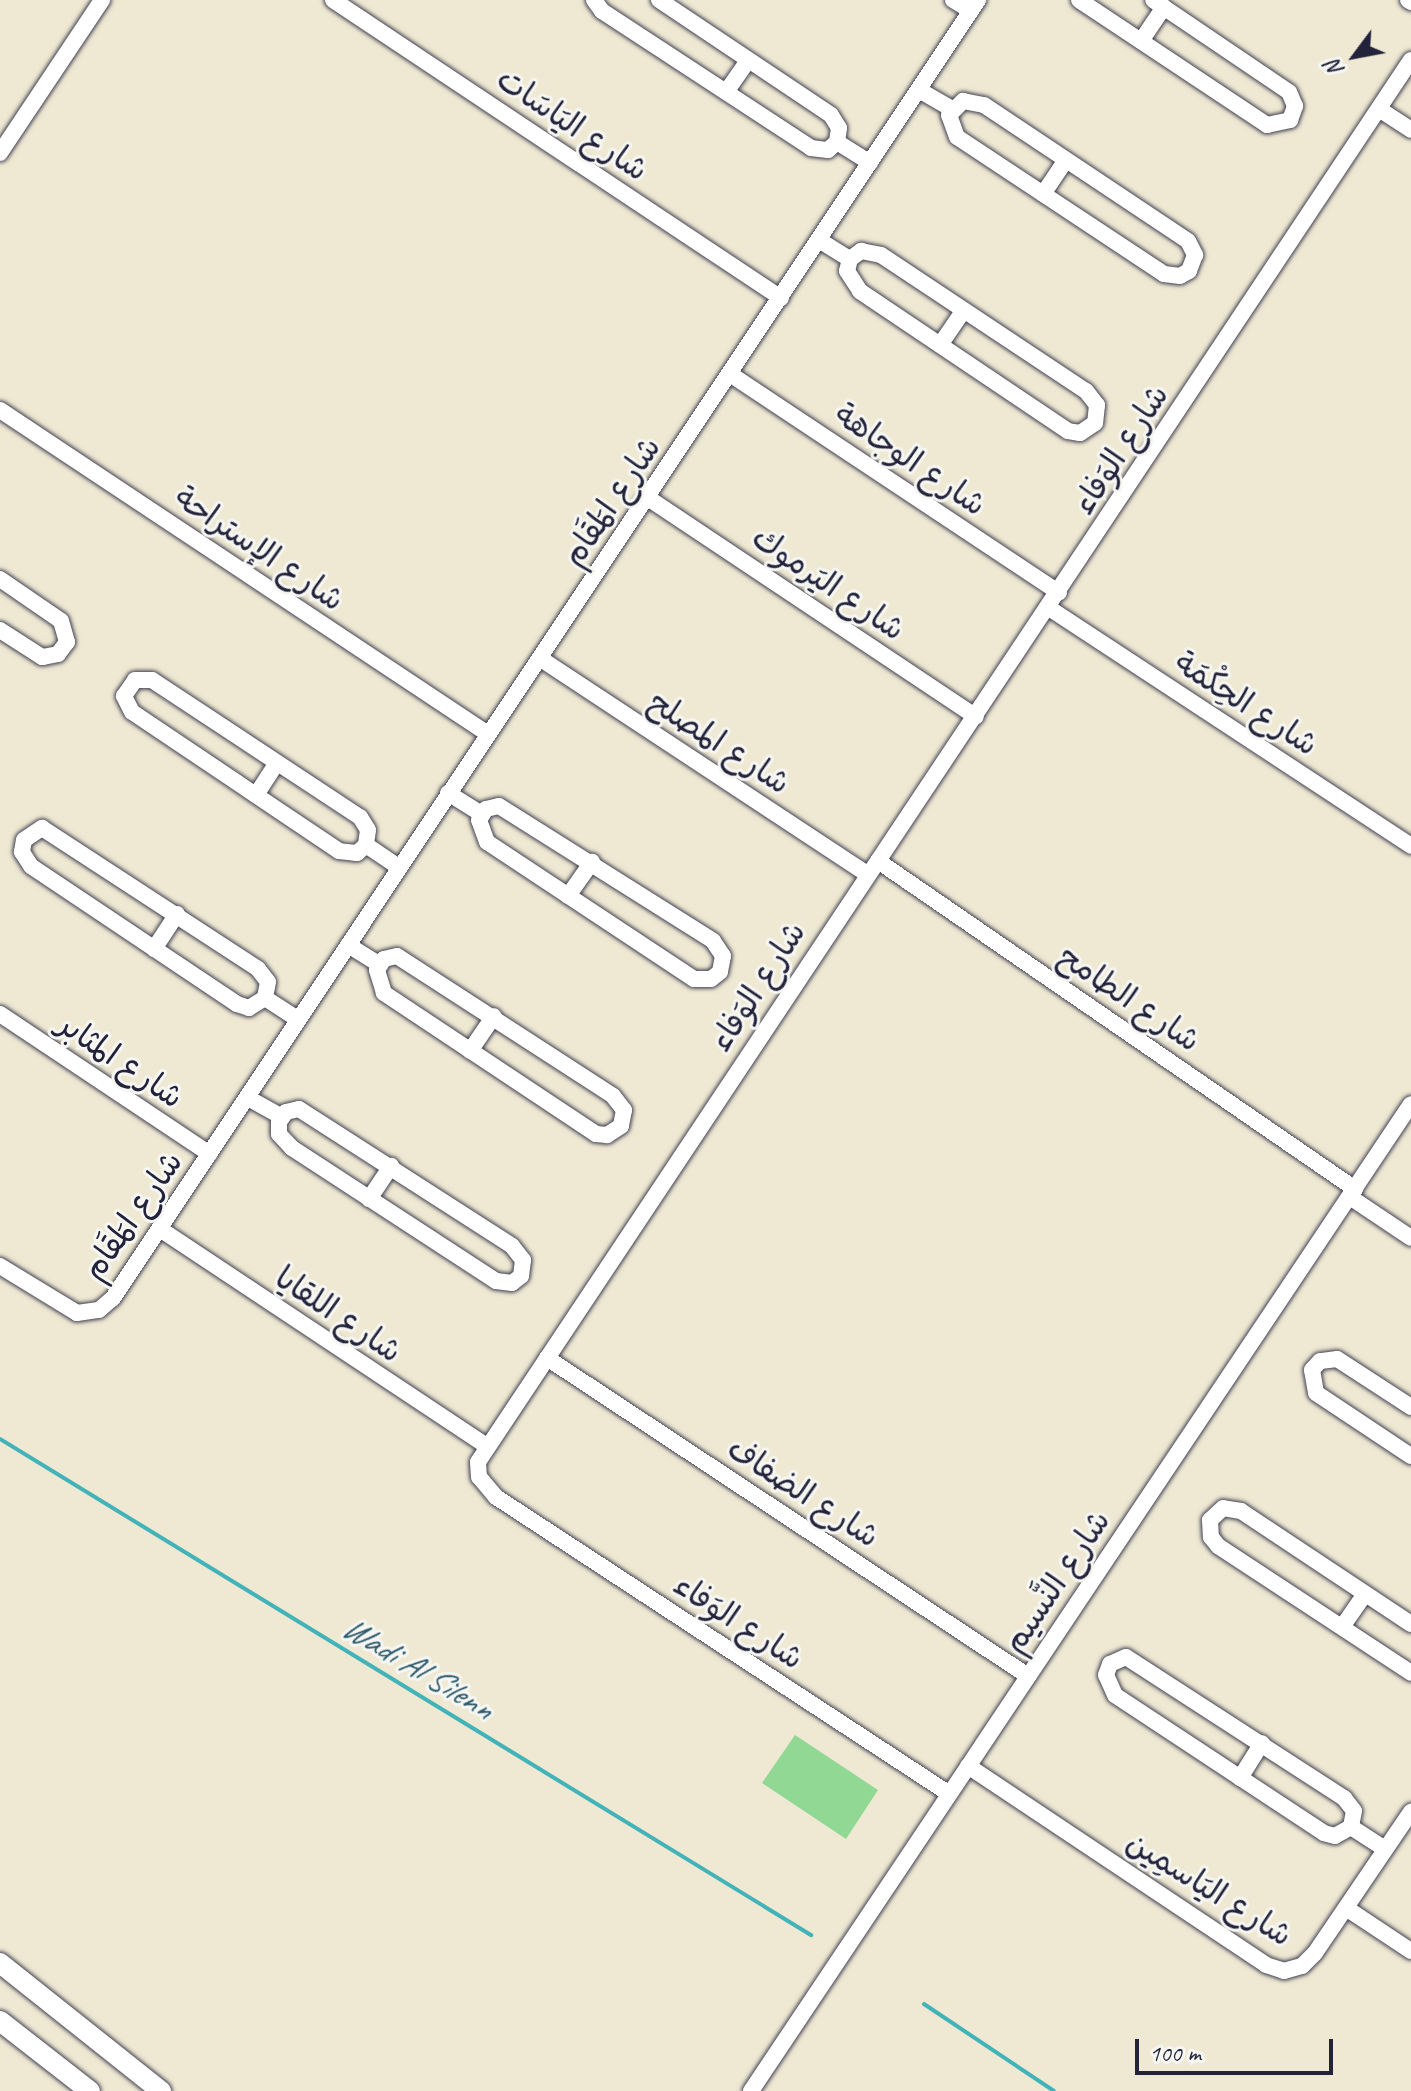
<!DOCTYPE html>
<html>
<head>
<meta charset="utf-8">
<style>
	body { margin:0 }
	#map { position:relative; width:1411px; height:2091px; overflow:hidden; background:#efe9d3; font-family:Caveat,"Playpen Sans Arabic",sans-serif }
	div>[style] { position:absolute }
	.green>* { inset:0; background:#90d893 }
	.stream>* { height:4px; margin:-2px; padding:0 2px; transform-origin:2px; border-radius:2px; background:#42b3b9 }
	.roads { filter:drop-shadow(0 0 2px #414052) drop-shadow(0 0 2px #414052) }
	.minor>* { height:16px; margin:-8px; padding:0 8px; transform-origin:8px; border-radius:8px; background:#fff }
	.major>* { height:20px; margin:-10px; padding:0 10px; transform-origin:10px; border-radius:10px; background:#fff }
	span { translate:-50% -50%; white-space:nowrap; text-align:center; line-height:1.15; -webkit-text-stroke:6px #f6f6f2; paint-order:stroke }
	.street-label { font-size:32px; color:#22223b }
	.water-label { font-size:34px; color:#2f5c6d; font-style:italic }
	.north { position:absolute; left:1315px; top:16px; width:80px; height:80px; -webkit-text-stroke:6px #f6f6f2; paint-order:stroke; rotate:238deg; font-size:22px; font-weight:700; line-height:32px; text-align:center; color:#22223b }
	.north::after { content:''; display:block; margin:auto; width:28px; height:36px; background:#22223b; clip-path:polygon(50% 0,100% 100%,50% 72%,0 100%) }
	.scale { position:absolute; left:1135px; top:2039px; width:198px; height:36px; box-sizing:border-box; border:4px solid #22223b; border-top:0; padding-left:10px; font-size:24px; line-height:28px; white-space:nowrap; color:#22223b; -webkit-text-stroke:6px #f6f6f2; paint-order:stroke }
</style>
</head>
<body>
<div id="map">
	<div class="green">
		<div style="clip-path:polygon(795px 1735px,878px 1790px,846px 1839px,762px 1783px)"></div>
	</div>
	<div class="stream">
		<div style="left:0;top:1439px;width:951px;rotate:31.45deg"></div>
		<div style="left:924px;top:2004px;width:156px;rotate:33.8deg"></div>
	</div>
	<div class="roads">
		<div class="minor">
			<div style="left:333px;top:0;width:538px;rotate:33.63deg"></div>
			<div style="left:594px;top:0;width:14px;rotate:54deg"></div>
			<div style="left:602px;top:11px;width:250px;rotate:33.2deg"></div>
			<div style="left:811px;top:148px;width:17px;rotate:7deg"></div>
			<div style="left:828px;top:150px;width:12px;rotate:-42deg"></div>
			<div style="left:837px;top:142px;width:14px;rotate:-82deg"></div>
			<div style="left:839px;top:128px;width:15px;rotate:-122deg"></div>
			<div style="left:831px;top:115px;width:207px;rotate:-146.2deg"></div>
			<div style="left:953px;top:0;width:21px;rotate:31deg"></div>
			<div style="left:1079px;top:0;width:226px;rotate:33.6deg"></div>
			<div style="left:1267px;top:125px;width:24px;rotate:-12deg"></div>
			<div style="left:1290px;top:120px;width:15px;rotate:-70deg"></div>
			<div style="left:1295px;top:106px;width:15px;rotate:-113deg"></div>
			<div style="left:1289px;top:92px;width:164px;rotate:-145.9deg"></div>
			<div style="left:1408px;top:0;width:4px;rotate:34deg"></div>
			<div style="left:1141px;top:41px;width:41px;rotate:-55.9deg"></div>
			<div style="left:919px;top:90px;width:38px;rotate:30deg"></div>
			<div style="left:726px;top:92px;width:39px;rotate:-55deg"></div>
			<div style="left:963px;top:101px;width:21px;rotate:11deg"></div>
			<div style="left:984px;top:105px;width:245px;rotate:33.7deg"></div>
			<div style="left:1188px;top:241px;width:16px;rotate:63deg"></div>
			<div style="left:1195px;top:255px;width:17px;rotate:111deg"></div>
			<div style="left:1189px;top:271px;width:10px;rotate:151deg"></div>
			<div style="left:1180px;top:276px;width:16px;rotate:-173deg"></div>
			<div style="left:1164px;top:274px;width:248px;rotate:-146.5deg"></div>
			<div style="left:957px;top:137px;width:23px;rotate:-110deg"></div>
			<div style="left:949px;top:115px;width:20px;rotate:-45deg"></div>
			<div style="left:1379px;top:109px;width:38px;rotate:33deg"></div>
			<div style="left:837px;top:142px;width:39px;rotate:32deg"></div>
			<div style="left:0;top:153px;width:184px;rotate:-56.3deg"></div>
			<div style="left:1043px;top:194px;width:41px;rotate:-55.9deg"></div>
			<div style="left:819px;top:240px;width:36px;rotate:32deg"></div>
			<div style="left:861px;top:251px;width:20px;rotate:11deg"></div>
			<div style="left:881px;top:255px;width:246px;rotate:33.6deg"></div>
			<div style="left:1086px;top:391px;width:18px;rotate:52deg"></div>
			<div style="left:1097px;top:405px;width:18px;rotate:96deg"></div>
			<div style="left:1095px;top:423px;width:18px;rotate:146deg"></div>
			<div style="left:1080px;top:433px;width:12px;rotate:-171deg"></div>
			<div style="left:1068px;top:431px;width:251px;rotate:-146.1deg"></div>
			<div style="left:860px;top:291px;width:24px;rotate:-123deg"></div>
			<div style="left:847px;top:271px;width:12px;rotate:-76deg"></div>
			<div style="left:850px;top:259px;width:14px;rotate:-36deg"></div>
			<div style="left:940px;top:345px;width:42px;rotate:-55.6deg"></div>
			<div style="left:730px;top:374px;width:395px;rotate:33.6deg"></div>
			<div style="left:0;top:410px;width:586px;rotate:33.58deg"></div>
			<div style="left:648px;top:498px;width:394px;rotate:33.7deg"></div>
			<div style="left:0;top:579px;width:74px;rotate:34.5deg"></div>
			<div style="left:61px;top:621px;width:22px;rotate:74deg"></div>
			<div style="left:67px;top:642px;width:15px;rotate:127deg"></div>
			<div style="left:58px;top:654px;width:16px;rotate:169deg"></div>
			<div style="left:42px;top:657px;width:50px;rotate:-147.3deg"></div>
			<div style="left:1049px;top:608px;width:433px;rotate:33.3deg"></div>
			<div style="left:541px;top:659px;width:391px;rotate:33.4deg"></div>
			<div style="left:135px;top:680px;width:17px"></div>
			<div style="left:152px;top:680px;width:249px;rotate:33.4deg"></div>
			<div style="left:360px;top:817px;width:15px;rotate:58deg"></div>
			<div style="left:368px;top:830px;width:15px;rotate:98deg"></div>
			<div style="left:366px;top:845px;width:12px;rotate:138deg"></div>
			<div style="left:357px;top:853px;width:18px;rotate:-174deg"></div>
			<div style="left:339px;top:851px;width:249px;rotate:-146.1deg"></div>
			<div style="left:132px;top:712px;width:18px;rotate:-117deg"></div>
			<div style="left:124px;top:696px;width:19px;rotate:-55deg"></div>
			<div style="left:448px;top:793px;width:40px;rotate:32deg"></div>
			<div style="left:256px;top:795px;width:38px;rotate:-57deg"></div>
			<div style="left:499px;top:806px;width:253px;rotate:32.2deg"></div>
			<div style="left:713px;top:941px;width:18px;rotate:56deg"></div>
			<div style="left:723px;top:956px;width:16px;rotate:101deg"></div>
			<div style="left:720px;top:972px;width:11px;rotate:142deg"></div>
			<div style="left:711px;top:979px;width:17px;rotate:180deg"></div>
			<div style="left:694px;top:979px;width:248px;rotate:-146.5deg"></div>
			<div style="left:487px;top:842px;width:23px;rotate:-110deg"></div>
			<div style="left:479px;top:820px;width:13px;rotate:-58deg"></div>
			<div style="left:486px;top:809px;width:13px;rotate:-13deg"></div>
			<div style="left:42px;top:828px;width:258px;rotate:33.1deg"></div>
			<div style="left:258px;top:969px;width:16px;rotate:52deg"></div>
			<div style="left:268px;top:982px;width:16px;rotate:101deg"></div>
			<div style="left:265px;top:998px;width:19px;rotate:148deg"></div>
			<div style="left:249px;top:1008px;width:13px;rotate:-162deg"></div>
			<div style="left:237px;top:1004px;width:248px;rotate:-146.2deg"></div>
			<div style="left:31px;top:866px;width:17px;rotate:-123deg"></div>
			<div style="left:22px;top:852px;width:12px;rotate:-81deg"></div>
			<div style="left:24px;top:840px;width:22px;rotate:-34deg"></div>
			<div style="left:366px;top:845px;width:40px;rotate:34deg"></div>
			<div style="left:878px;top:861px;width:579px;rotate:34.51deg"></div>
			<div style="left:568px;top:896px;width:42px;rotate:-54.8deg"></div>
			<div style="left:348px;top:945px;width:36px;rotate:32deg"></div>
			<div style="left:154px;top:949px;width:42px;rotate:-56.7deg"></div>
			<div style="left:397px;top:956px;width:257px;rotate:32.9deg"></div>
			<div style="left:613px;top:1096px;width:18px;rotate:52deg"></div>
			<div style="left:624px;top:1110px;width:16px;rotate:101deg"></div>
			<div style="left:621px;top:1126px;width:17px;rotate:147deg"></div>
			<div style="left:607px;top:1135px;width:11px;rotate:-175deg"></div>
			<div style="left:596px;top:1134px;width:255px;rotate:-146.4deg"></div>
			<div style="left:384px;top:993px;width:24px;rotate:-107deg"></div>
			<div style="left:377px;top:970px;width:13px;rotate:-58deg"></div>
			<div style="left:384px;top:959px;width:13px;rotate:-13deg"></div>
			<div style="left:265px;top:998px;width:40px;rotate:32.9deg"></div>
			<div style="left:0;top:1014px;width:252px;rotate:33.7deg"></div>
			<div style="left:470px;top:1051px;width:42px;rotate:-55.6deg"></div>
			<div style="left:248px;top:1098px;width:39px;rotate:29deg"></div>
			<div style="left:299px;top:1109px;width:253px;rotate:32.7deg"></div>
			<div style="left:512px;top:1246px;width:18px;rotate:52deg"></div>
			<div style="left:523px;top:1260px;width:16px;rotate:97deg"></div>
			<div style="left:521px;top:1276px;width:11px;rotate:142deg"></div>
			<div style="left:512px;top:1283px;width:16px;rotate:-173deg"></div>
			<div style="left:496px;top:1281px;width:244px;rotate:-146.9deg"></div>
			<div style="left:292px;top:1148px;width:19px;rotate:-133deg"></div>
			<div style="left:279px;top:1134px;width:12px;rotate:-90deg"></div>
			<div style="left:279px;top:1122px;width:12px;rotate:-55deg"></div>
			<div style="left:286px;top:1112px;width:13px;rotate:-13deg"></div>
			<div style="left:1350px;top:1197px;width:73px;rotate:33.9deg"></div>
			<div style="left:369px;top:1199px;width:40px;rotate:-56deg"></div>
			<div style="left:160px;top:1229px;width:392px;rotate:33.6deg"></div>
			<div style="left:0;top:1266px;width:90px;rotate:31.4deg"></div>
			<div style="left:77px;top:1313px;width:22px;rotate:-8deg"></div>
			<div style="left:99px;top:1310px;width:18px;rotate:-41deg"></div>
			<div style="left:113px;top:1298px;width:1560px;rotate:-56.32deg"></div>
			<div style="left:547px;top:1358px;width:577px;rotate:33.47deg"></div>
			<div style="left:1411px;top:1407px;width:88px;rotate:-147deg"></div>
			<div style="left:1337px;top:1359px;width:17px;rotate:173deg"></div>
			<div style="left:1320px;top:1361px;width:12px;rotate:132deg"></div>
			<div style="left:1312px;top:1370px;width:23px;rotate:80deg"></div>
			<div style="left:1316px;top:1393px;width:114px;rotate:33.6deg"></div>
			<div style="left:1411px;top:1624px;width:204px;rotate:-146.4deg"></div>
			<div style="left:1241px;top:1511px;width:18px;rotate:-171deg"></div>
			<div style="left:1223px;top:1508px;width:18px;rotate:137deg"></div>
			<div style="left:1210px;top:1520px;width:17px;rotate:87deg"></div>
			<div style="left:1211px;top:1537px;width:11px;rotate:52deg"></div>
			<div style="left:1218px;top:1546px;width:231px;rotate:33.3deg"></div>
			<div style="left:1342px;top:1627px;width:40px;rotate:-55.1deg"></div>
			<div style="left:1126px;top:1657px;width:260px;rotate:32.9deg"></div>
			<div style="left:1344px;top:1798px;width:16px;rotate:52deg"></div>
			<div style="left:1354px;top:1811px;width:16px;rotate:101deg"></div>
			<div style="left:1351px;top:1827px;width:18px;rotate:151deg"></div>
			<div style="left:1335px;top:1836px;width:11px;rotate:-165deg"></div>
			<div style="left:1324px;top:1833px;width:250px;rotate:-146.6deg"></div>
			<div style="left:1115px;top:1695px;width:22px;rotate:-114deg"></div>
			<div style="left:1106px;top:1675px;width:12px;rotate:-70deg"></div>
			<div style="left:1110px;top:1664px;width:17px;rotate:-24deg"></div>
			<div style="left:968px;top:1766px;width:358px;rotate:33.7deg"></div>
			<div style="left:1266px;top:1965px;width:19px;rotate:18deg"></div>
			<div style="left:1284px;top:1971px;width:19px;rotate:-16deg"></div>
			<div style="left:1302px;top:1966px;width:18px;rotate:-45deg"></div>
			<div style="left:1315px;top:1953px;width:171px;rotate:-55.8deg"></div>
			<div style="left:1240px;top:1778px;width:41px;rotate:-57.8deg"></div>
			<div style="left:948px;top:1793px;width:540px;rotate:-146.78deg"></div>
			<div style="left:496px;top:1497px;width:26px;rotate:-130deg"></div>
			<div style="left:479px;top:1477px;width:15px;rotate:-94deg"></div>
			<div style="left:478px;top:1462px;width:1684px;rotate:-56.36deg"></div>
			<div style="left:1351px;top:1827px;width:40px;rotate:32.9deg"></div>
			<div style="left:1346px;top:1908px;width:78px;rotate:33.5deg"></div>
			<div style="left:751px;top:2091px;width:1187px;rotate:-56.23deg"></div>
		</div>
		<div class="major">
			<div style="left:0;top:1963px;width:206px;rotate:38.5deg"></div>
			<div style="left:0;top:2021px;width:114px;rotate:37.9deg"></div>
		</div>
	</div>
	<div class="street-label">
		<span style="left:572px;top:125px;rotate:34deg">شارع اليَاسَات</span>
		<span style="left:1121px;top:450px;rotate:-57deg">شارع الوَفاء</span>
		<span style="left:910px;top:460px;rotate:34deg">شارع الوجاهة</span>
		<span style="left:612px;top:502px;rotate:-56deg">شارع المَقَام</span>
		<span style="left:259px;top:549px;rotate:34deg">شارع الإستراحة</span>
		<span style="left:828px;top:584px;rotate:34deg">شارع اليَرموك</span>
		<span style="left:1246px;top:704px;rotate:33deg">شارع الحِكْمَة</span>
		<span style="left:719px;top:743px;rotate:33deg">شارع المصلح</span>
		<span style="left:758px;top:987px;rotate:-57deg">شارع الوَفاء</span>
		<span style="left:1129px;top:999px;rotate:34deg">شارع الطامح</span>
		<span style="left:120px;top:1061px;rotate:34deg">شارع المثابر</span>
		<span style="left:133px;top:1216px;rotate:-55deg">شارع المَقَام</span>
		<span style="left:338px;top:1315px;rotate:34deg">شارع اللقايا</span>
		<span style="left:803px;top:1493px;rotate:33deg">شارع الضفاف</span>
		<span style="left:1057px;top:1582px;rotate:-56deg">شارع النَّسيم</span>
		<span style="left:738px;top:1622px;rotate:33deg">شارع الوَفاء</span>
		<span style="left:1209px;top:1889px;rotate:32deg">شارع اليَاسمِين</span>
	</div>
	<div class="water-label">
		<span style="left:418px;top:1667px;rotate:31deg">Wadi Al Silenn</span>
	</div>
	<div class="north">N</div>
	<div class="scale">100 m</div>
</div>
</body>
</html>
